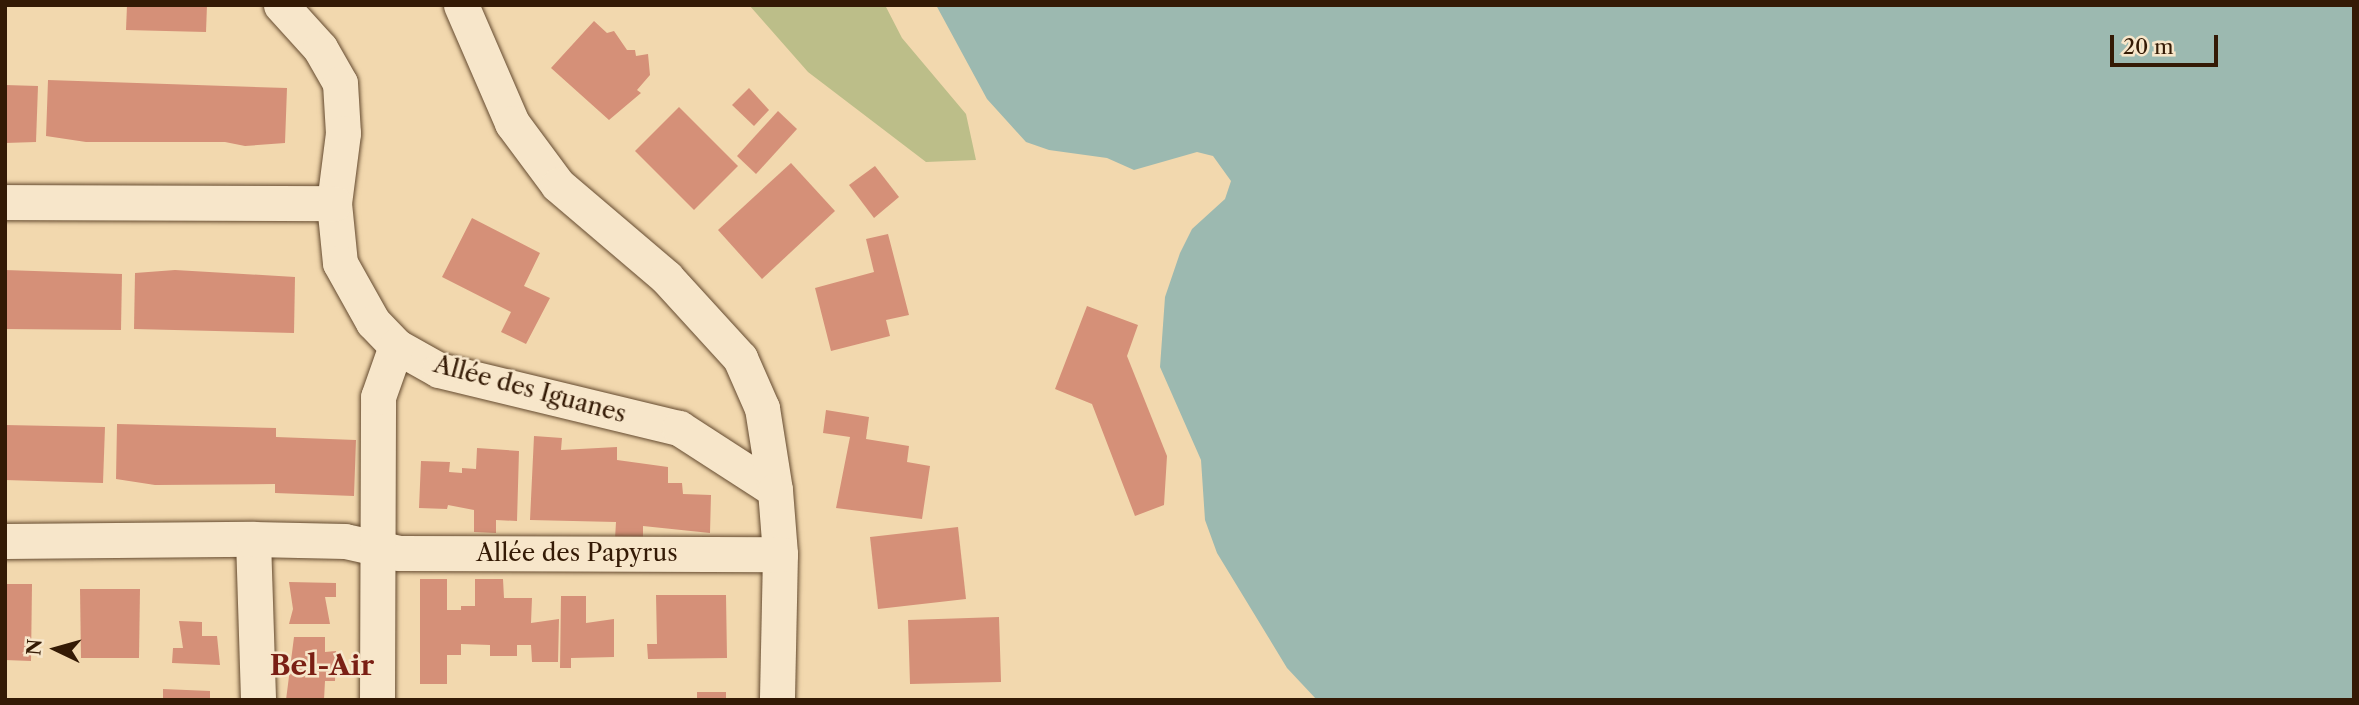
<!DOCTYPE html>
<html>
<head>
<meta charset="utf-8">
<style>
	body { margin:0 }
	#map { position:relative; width:2359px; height:705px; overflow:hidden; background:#f2d8ae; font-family:"Libre Caslon Text",serif }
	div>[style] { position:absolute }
	.green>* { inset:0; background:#bcbe89 }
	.water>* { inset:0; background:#9cb9b0 }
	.building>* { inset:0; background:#d59078 }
	.roads { filter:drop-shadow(0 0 2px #644a2f) drop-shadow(0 0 2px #644a2f) }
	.street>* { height:35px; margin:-17.5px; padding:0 17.5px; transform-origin:17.5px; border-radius:17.5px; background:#f7e6ca }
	span { translate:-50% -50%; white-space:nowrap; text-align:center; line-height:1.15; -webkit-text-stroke:5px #f7e6ca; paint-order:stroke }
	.street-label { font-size:24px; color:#341a05 }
	.quarter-label { font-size:28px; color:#7a1f14; font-weight:700 }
	.frame { position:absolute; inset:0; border:7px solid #341a05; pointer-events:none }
	.north { position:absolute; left:21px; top:614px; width:70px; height:70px; -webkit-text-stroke:5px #f7e6ca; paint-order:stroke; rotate:275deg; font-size:19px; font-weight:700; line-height:28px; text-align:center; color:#341a05 }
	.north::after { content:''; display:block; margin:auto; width:24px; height:32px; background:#341a05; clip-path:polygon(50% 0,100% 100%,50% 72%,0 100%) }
	.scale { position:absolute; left:2110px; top:35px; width:108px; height:32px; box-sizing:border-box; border:4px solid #341a05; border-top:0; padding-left:9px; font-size:21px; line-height:24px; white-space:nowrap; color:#341a05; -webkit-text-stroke:5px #f7e6ca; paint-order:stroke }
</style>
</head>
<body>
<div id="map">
	<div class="green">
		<div style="clip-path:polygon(749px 5px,885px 5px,902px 38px,966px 114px,976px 160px,926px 162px,808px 72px)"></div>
	</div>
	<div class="water">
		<div style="clip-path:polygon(936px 5px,2354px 5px,2354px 700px,1317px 700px,1287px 668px,1217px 553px,1205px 520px,1201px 460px,1160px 367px,1165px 297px,1180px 253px,1192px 229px,1225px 199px,1231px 181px,1213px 156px,1197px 152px,1134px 170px,1107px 158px,1049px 150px,1026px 142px,987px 99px)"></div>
	</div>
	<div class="building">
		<div style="clip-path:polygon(127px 5px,207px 5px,206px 32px,126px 30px)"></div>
		<div style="clip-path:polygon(594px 21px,607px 33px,614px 31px,627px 50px,635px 50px,636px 56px,648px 54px,650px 75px,637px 90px,641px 93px,609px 120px,551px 68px)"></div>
		<div style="clip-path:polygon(48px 80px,287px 88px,285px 143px,245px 146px,225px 142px,86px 142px,46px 136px)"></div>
		<div style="clip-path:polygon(5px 85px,38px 86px,36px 142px,5px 143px)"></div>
		<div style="clip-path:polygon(749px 88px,769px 110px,754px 126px,732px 105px)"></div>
		<div style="clip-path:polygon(679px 107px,738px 166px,694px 210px,635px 151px)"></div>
		<div style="clip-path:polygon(778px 111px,797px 129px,756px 174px,737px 156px)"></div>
		<div style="clip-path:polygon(791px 163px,835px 211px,762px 279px,718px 230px)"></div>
		<div style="clip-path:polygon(875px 166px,899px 197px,874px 218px,849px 185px)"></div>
		<div style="clip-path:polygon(472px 218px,540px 253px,524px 286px,550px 298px,526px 344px,501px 332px,511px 312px,442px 277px)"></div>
		<div style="clip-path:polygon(888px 234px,909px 315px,886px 320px,890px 336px,831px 351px,815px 288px,874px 272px,866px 239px)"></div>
		<div style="clip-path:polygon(5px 270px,122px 274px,121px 330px,5px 329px)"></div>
		<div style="clip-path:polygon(175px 270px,295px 277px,294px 333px,134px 329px,135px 273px)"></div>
		<div style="clip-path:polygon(1087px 306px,1138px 325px,1127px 356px,1167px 456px,1164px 505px,1135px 516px,1092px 404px,1055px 389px)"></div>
		<div style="clip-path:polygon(826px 410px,869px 417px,866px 439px,909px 446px,907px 462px,930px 466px,922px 519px,836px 508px,850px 437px,823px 433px)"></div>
		<div style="clip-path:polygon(117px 424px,276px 428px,276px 437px,356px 440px,354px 496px,275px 493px,275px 484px,155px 485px,116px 479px)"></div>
		<div style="clip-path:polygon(5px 425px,105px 427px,103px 483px,5px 480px)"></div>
		<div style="clip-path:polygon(534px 436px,562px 438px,561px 450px,617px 447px,617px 460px,668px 467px,668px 483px,682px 483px,683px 494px,711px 495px,710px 533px,643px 526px,643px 540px,615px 539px,616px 522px,530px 520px)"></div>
		<div style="clip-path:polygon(477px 448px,519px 451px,517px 521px,496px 520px,496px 533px,474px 532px,474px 510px,448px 505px,447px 509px,419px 508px,421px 461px,450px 462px,449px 472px,462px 473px,462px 468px,476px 469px)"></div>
		<div style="clip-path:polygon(958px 527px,966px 599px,878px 609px,870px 537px)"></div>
		<div style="clip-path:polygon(420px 579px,447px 579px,447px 610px,461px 610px,461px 606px,475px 606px,475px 579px,503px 579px,504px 598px,532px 598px,531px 623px,559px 619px,558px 662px,532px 662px,531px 645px,517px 645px,517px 656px,490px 656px,490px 645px,461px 644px,461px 655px,447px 655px,447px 684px,420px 684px)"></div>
		<div style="clip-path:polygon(289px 582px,336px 583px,336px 597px,325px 597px,330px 624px,289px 624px,293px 609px)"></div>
		<div style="clip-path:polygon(5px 584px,32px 584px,31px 661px,5px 660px)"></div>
		<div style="clip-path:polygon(80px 589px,140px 589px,139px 658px,81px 658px)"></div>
		<div style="clip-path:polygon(656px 595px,726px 595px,727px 658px,648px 659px,647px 644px,657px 644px)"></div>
		<div style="clip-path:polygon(561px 596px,586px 596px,586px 623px,614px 619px,614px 657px,571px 658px,571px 668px,560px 668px)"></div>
		<div style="clip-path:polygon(999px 617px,1001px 682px,910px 684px,908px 620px)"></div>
		<div style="clip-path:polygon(179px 621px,202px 622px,202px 636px,217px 636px,220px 665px,172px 663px,173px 648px,183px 648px)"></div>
		<div style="clip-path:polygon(294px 637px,325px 637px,325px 652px,336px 651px,335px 681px,325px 681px,324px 700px,286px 700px)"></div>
		<div style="clip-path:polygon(163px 689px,210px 691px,210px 700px,163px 700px)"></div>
		<div style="clip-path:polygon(697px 692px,726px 692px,726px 700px,697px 700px)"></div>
	</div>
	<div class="roads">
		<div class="street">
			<div style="left:281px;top:5px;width:58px;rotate:47.8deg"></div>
			<div style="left:320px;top:48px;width:40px;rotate:60.3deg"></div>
			<div style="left:340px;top:83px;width:50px;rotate:86.6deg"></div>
			<div style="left:343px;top:133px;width:71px;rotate:97.3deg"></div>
			<div style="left:334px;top:203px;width:60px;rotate:84.3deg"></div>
			<div style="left:340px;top:263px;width:68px;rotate:60.8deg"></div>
			<div style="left:373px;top:322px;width:33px;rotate:46deg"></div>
			<div style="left:396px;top:346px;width:49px;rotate:29.2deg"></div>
			<div style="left:439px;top:370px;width:247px;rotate:13.6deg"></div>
			<div style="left:679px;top:428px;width:114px;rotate:32.9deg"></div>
			<div style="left:461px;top:5px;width:129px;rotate:66.6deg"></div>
			<div style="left:512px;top:123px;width:77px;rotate:53.4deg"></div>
			<div style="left:558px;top:185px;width:142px;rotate:40.4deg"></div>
			<div style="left:666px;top:277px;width:110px;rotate:47.6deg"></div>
			<div style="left:740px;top:358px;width:55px;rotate:66.3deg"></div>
			<div style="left:762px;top:408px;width:83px;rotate:81deg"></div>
			<div style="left:775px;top:490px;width:64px;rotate:85.5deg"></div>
			<div style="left:780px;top:554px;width:146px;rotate:91.2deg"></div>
			<div style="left:5px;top:202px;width:329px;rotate:0.2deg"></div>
			<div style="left:253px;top:539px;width:161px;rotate:88.2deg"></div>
			<div style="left:5px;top:541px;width:248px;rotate:-0.5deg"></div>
			<div style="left:253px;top:539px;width:92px;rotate:1.2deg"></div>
			<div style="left:345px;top:541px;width:55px;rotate:12.5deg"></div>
			<div style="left:399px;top:553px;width:381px;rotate:0.2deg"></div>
			<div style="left:377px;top:700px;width:303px;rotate:-89.8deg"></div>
			<div style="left:378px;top:397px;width:54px;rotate:-70.6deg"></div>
		</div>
	</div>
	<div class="street-label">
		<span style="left:530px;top:389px;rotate:15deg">Allée des Iguanes</span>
		<span style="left:577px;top:553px">Allée des Papyrus</span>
	</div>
	<div class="quarter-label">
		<span style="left:322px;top:665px">Bel-Air</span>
	</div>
	<div class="frame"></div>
	<div class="north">N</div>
	<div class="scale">20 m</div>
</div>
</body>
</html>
